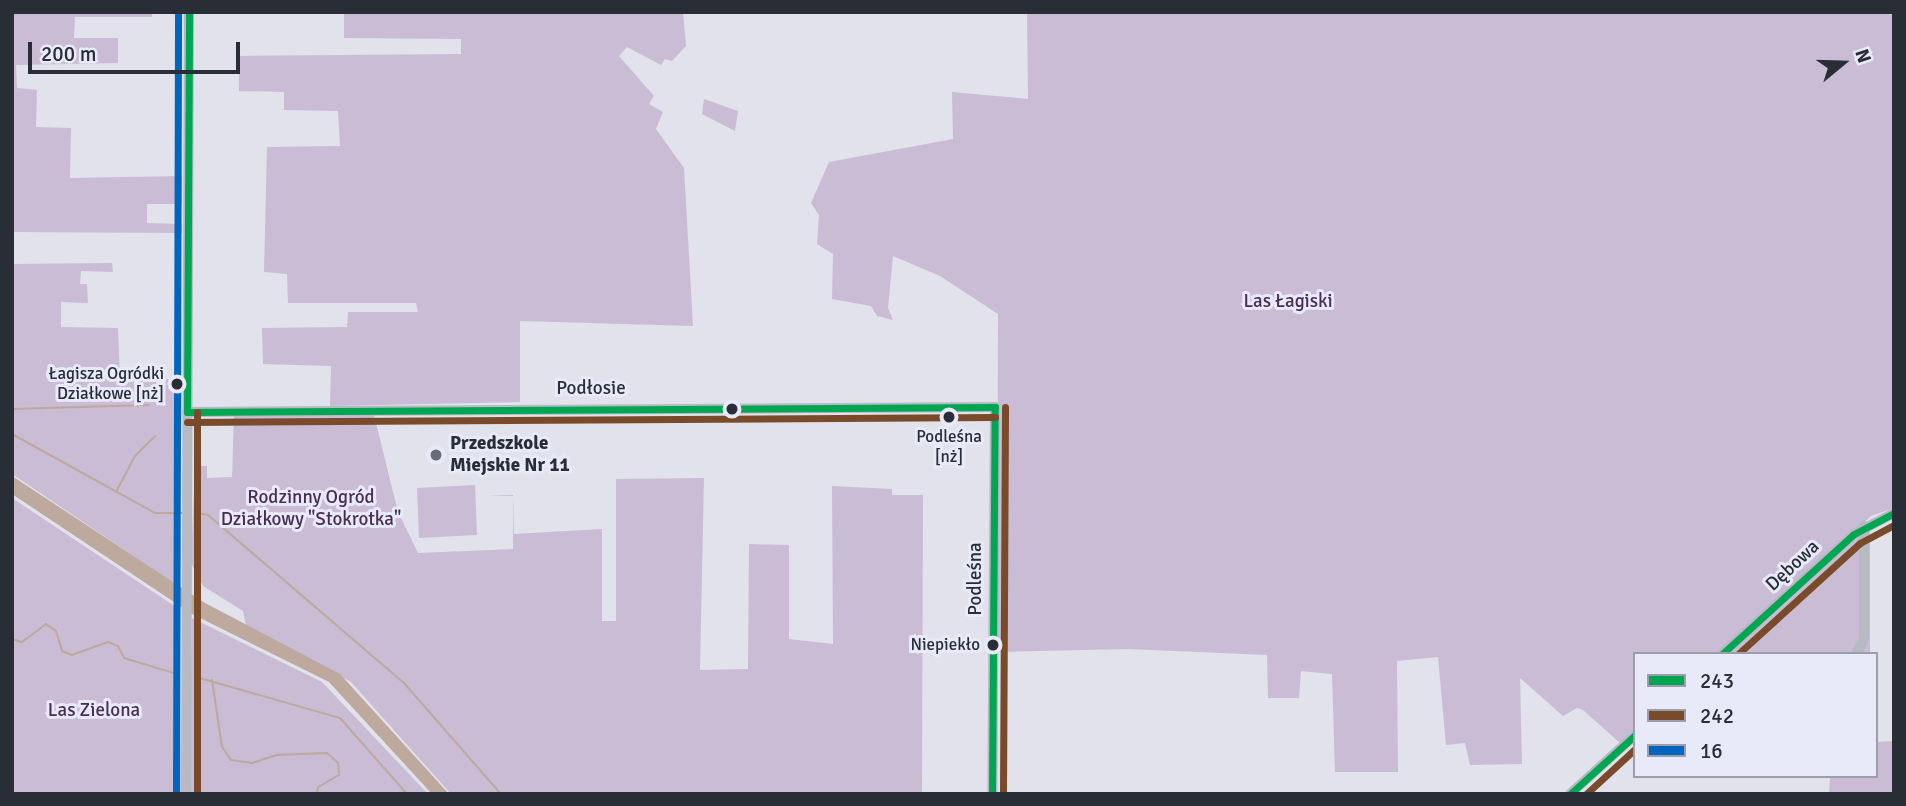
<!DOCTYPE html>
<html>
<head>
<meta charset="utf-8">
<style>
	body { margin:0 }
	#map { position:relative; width:1906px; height:806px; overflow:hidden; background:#e1e2ec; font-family:Signika,sans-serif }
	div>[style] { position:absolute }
	.green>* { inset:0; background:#c9bcd4 }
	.water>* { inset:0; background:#bda99e }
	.stream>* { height:2px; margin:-1px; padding:0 1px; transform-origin:1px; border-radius:1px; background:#bda99e }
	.minor>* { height:10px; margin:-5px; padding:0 5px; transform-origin:5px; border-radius:5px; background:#b7b9c3 }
	.bus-1>* { height:7px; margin:-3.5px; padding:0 3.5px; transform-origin:3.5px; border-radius:3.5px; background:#00a651 }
	.bus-2>* { height:7px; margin:-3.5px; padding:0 3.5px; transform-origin:3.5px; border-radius:3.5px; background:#7a4b2a }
	.bus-3>* { height:7px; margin:-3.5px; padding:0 3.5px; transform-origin:3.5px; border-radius:3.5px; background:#0065bd }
	.dots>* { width:19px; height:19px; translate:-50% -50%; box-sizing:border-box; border:4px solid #e9eaf9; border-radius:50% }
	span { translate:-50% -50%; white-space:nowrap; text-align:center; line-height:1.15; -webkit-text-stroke:6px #e9eaf9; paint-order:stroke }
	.bus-label { font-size:17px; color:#282d36 }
	.right { translate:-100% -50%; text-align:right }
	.park-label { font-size:19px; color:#492d53 }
	.street-label { font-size:19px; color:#282d36 }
	.poi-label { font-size:19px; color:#282d36; font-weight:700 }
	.left { translate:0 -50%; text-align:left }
	.frame { position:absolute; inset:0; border:14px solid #282d36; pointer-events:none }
	.legend { position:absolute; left:1633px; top:652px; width:245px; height:126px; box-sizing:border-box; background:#e9eaf9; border:2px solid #9c9eab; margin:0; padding:9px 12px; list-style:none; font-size:21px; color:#282d36 }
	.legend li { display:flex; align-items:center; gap:14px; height:35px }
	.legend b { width:35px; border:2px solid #9c9eab }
	.north { position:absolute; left:1808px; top:28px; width:70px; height:70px; -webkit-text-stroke:5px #e9eaf9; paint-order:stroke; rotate:71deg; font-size:19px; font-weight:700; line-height:28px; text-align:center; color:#282d36 }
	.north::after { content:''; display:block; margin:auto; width:24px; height:32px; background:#282d36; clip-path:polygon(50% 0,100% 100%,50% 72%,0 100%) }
	.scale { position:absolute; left:28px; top:42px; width:212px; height:32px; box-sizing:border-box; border:4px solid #282d36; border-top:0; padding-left:9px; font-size:21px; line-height:24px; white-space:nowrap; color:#282d36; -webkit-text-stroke:5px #e9eaf9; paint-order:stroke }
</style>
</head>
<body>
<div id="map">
	<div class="green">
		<div style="clip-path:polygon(12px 12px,152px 12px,152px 17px,75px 17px,74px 38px,118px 38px,118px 63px,16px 65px,17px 88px,37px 90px,36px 127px,71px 128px,70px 178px,182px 176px,182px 204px,147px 204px,147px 223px,182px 224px,182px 233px,12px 232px)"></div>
		<div style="clip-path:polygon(344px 12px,683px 12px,686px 46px,672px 61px,665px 59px,661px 65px,627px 47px,619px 56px,654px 96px,649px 104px,663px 112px,656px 129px,684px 168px,693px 326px,520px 321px,520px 402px,330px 406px,331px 366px,263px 364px,262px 328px,347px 327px,348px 312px,418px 312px,416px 303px,288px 303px,287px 274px,264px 272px,267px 147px,340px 146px,338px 111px,284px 110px,284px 92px,239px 91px,239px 56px,461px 54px,461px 39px,344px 38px)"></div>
		<div style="clip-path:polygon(1027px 12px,1894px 12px,1894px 508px,1871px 516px,1718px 654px,1635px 654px,1635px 729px,1620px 743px,1583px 710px,1577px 708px,1563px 716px,1520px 678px,1522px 764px,1470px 765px,1465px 743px,1446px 745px,1438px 657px,1397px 661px,1398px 772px,1335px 772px,1332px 674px,1301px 671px,1299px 698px,1268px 698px,1267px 655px,1128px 649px,997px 652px,998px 314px,940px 276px,893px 256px,888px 308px,893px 320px,877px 316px,871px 306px,832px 299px,833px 254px,817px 244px,819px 215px,811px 203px,829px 162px,953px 139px,952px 92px,1028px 99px)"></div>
		<div style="clip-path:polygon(704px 99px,738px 111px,735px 131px,702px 114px)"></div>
		<div style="clip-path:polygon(112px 263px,113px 272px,81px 271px,80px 284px,87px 284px,88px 303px,61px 302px,61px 327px,118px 328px,120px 380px,182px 379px,178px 586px,12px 474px,12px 264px)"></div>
		<div style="clip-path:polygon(374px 415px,398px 512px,418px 553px,513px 549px,513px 496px,487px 495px,513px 495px,514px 534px,602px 529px,602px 621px,616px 621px,616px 479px,704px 478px,700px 670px,748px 669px,749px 544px,789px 545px,789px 639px,833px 644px,832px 486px,892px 489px,892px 495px,923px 495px,922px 794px,451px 794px,351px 682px,246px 625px,243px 611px,203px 586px,191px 563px,195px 466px,207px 466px,207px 478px,232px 477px,234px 416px)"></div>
		<div style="clip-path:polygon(475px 485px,477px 535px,419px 538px,417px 488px)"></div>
		<div style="clip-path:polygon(12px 498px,179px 609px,181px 794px,12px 794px)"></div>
		<div style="clip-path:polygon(1870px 527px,1870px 654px,1730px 652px,1863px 531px)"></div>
		<div style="clip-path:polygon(192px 618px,322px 682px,428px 794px,189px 794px)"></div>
		<div style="clip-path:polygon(1894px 741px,1894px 794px,1829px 794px,1830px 776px,1876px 776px,1876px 742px)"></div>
	</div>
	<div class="water">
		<div style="clip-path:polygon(12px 476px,205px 603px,340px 674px,449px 794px,432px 794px,329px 682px,192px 614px,12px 494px)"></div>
	</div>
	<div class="stream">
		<div style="left:12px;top:409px;width:137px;rotate:-1.7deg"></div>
		<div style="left:12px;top:434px;width:163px;rotate:28.9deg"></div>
		<div style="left:155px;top:513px;width:27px"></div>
		<div style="left:116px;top:492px;width:41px;rotate:-62.2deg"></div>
		<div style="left:135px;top:456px;width:28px;rotate:-45deg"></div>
		<div style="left:196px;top:513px;width:12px;rotate:9deg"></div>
		<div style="left:208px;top:515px;width:258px;rotate:40.6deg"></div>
		<div style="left:404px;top:683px;width:146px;rotate:48.9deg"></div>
		<div style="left:12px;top:639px;width:10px;rotate:17deg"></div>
		<div style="left:22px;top:642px;width:30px;rotate:-37deg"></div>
		<div style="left:46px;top:624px;width:12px;rotate:35deg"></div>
		<div style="left:56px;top:631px;width:21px;rotate:73deg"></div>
		<div style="left:62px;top:651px;width:11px;rotate:22deg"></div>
		<div style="left:72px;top:655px;width:38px;rotate:-20deg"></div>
		<div style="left:108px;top:642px;width:11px;rotate:22deg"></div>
		<div style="left:118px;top:646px;width:13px;rotate:63deg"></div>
		<div style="left:124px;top:658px;width:55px;rotate:16.8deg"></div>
		<div style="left:196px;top:677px;width:150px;rotate:15.9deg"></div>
		<div style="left:340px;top:718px;width:101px;rotate:48.6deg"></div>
		<div style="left:212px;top:680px;width:68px;rotate:81.5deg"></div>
		<div style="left:222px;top:747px;width:16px;rotate:55deg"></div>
		<div style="left:231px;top:760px;width:21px;rotate:8deg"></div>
		<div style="left:252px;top:763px;width:25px;rotate:-18deg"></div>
		<div style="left:276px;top:755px;width:51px;rotate:-2.2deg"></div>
		<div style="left:327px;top:753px;width:15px;rotate:42deg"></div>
		<div style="left:338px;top:763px;width:12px;rotate:85deg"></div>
		<div style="left:339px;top:775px;width:24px;rotate:150deg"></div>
		<div style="left:318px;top:787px;width:7px;rotate:98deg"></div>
	</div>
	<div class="minor">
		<div style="left:187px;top:412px;width:808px;rotate:-0.35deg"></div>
		<div style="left:995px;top:407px;width:387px;rotate:90.4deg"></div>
		<div style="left:1722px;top:654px;width:178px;rotate:-42.3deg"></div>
		<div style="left:1854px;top:534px;width:45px;rotate:-27.7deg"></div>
		<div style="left:1856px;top:654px;width:17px;rotate:-62deg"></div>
		<div style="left:1864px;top:639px;width:113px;rotate:-90deg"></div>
		<div style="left:186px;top:794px;width:782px;rotate:-89.78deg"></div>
		<div style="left:1570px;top:794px;width:88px;rotate:-42.2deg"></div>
	</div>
	<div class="bus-1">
		<div style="left:187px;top:412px;width:808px;rotate:-0.35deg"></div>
		<div style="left:187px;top:412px;width:400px;rotate:-89.7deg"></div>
		<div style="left:1722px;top:654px;width:178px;rotate:-42.3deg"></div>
		<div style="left:1854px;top:534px;width:45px;rotate:-27.7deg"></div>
		<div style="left:992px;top:794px;width:387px;rotate:-89.6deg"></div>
		<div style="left:1570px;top:794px;width:88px;rotate:-42.2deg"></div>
	</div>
	<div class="bus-2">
		<div style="left:187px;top:422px;width:808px;rotate:-0.35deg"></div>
		<div style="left:1738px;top:654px;width:165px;rotate:-42.3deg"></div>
		<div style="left:1860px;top:543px;width:38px;rotate:-28deg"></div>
		<div style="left:197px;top:794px;width:382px;rotate:-90deg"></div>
		<div style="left:1003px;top:794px;width:387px;rotate:-89.7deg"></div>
		<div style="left:1586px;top:794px;width:67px;rotate:-42.6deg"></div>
	</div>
	<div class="bus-3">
		<div style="left:176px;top:794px;width:782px;rotate:-89.85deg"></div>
	</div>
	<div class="dots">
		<div style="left:177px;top:384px;background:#282d36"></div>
		<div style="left:732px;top:409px;background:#282d36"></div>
		<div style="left:949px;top:417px;background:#282d36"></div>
		<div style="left:436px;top:455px;background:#696c76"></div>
		<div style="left:993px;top:645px;background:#282d36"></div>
	</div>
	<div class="bus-label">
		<span class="right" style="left:164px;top:384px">Łagisza Ogródki<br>Działkowe [nż]</span>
		<span style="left:949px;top:447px">Podleśna<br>[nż]</span>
		<span class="right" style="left:980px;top:645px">Niepiekło</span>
	</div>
	<div class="park-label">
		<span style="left:1288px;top:302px">Las Łagiski</span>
		<span style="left:311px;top:509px">Rodzinny Ogród<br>Działkowy "Stokrotka"</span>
		<span style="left:94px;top:711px">Las Zielona</span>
	</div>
	<div class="street-label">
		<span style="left:591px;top:389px">Podłosie</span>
		<span style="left:1793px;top:566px;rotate:-43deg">Dębowa</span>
		<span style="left:976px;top:579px;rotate:-90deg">Podleśna</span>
	</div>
	<div class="poi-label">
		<span class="left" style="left:450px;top:455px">Przedszkole<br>Miejskie Nr 11</span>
	</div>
	<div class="frame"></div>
	<ul class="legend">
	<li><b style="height:9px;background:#00a651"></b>243</li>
	<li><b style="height:9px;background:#7a4b2a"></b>242</li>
	<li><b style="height:9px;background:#0065bd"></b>16</li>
	</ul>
	<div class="north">N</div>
	<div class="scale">200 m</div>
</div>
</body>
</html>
